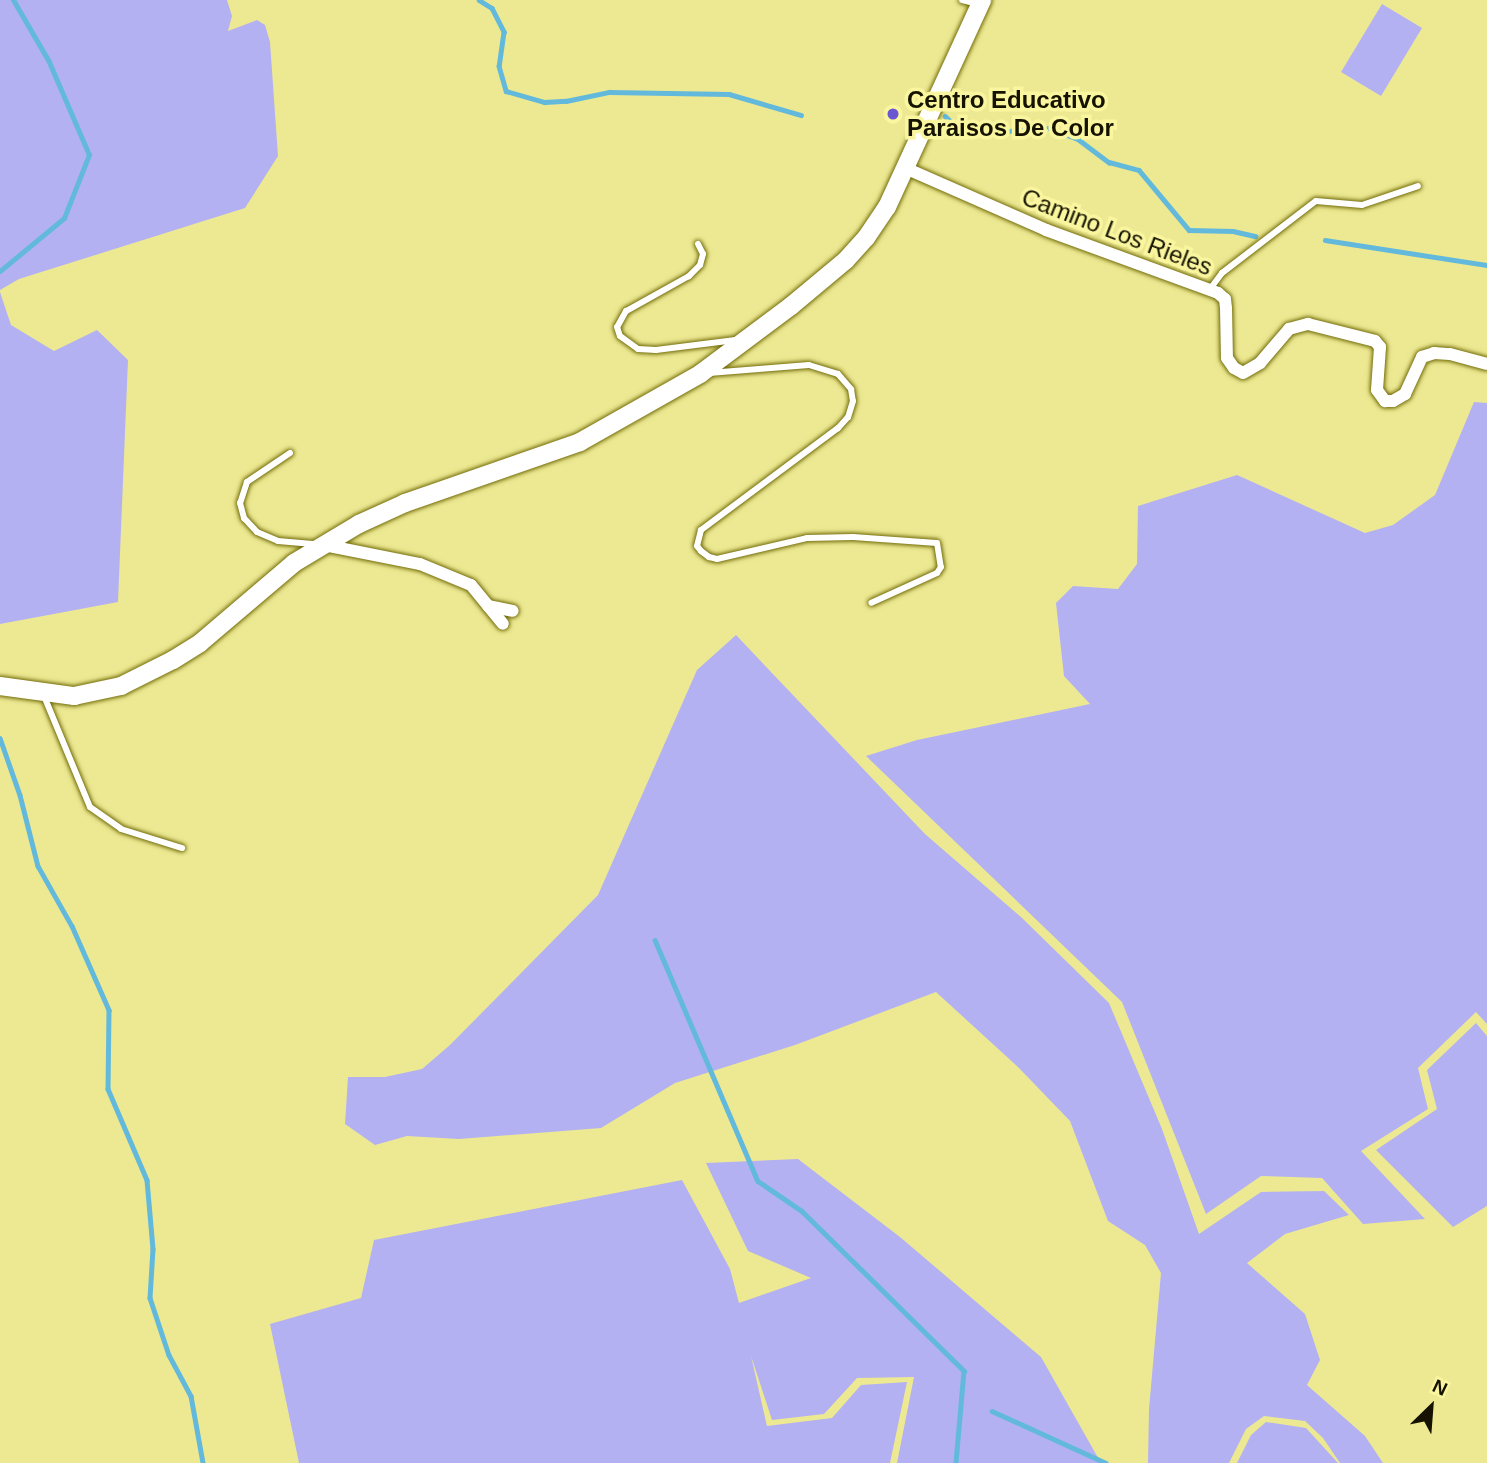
<!DOCTYPE html>
<html>
<head>
<meta charset="utf-8">
<style>
	body { margin:0 }
	#map { position:relative; width:1487px; height:1463px; overflow:hidden; background:#ede992; font-family:Arial,sans-serif }
	div>[style] { position:absolute }
	.green>* { inset:0; background:#b3b1f2 }
	.stream>* { height:4.5px; margin:-2.25px; padding:0 2.25px; transform-origin:2.25px; border-radius:2.25px; background:#63b9db }
	.roads { filter:drop-shadow(0 0 2px #726c09) drop-shadow(0 0 2px #726c09) }
	.lane>* { height:6px; margin:-3px; padding:0 3px; transform-origin:3px; border-radius:3px; background:#fff }
	.street>* { height:12px; margin:-6px; padding:0 6px; transform-origin:6px; border-radius:6px; background:#fff }
	.secondary>* { height:18px; margin:-9px; padding:0 9px; transform-origin:9px; border-radius:9px; background:#fff }
	.dots>* { width:19px; height:19px; translate:-50% -50%; box-sizing:border-box; border:4px solid #faf69f; border-radius:50% }
	span { translate:-50% -50%; white-space:nowrap; text-align:center; line-height:1.15; -webkit-text-stroke:7px #faf69f; paint-order:stroke }
	.poi-label { font-size:24px; color:#151300; font-weight:700 }
	.left { translate:0 -50%; text-align:left }
	.street-label { font-size:24px; color:#151300 }
	.north { position:absolute; left:1396px; top:1372px; width:70px; height:70px; -webkit-text-stroke:5px #faf69f; paint-order:stroke; rotate:25deg; font-size:19px; font-weight:700; line-height:28px; text-align:center; color:#151300 }
	.north::after { content:''; display:block; margin:auto; width:24px; height:32px; background:#151300; clip-path:polygon(50% 0,100% 100%,50% 72%,0 100%) }
</style>
</head>
<body>
<div id="map">
	<div class="green">
		<div style="clip-path:polygon(0 0,227px 0,232px 16px,228px 31px,257px 20px,265px 25px,270px 42px,278px 156px,245px 208px,19px 279px,0 290px)"></div>
		<div style="clip-path:polygon(1382px 4px,1422px 28px,1381px 96px,1341px 72px)"></div>
		<div style="clip-path:polygon(0 292px,11px 325px,54px 351px,97px 330px,128px 360px,118px 602px,0 624px)"></div>
		<div style="clip-path:polygon(1474px 402px,1487px 403px,1487px 1024px,1476px 1012px,1418px 1068px,1428px 1109px,1361px 1151px,1425px 1219px,1363px 1224px,1322px 1178px,1261px 1176px,1206px 1214px,1122px 1002px,866px 756px,917px 740px,1090px 704px,1064px 676px,1056px 603px,1073px 586px,1118px 589px,1137px 564px,1138px 506px,1237px 475px,1365px 533px,1393px 525px,1435px 495px)"></div>
		<div style="clip-path:polygon(736px 635px,925px 834px,1021px 917px,1109px 1003px,1162px 1129px,1199px 1234px,1261px 1192px,1324px 1191px,1349px 1215px,1285px 1234px,1247px 1263px,1305px 1314px,1320px 1360px,1307px 1385px,1365px 1436px,1383px 1463px,1340px 1463px,1323px 1438px,1305px 1421px,1264px 1416px,1246px 1429px,1229px 1463px,1148px 1463px,1149px 1409px,1161px 1273px,1145px 1245px,1108px 1221px,1070px 1121px,1019px 1068px,936px 992px,795px 1045px,675px 1083px,601px 1128px,459px 1139px,407px 1136px,375px 1145px,345px 1124px,348px 1077px,385px 1077px,422px 1069px,450px 1045px,598px 895px,697px 670px)"></div>
		<div style="clip-path:polygon(1476px 1023px,1487px 1036px,1487px 1206px,1453px 1227px,1376px 1150px,1437px 1109px,1427px 1070px)"></div>
		<div style="clip-path:polygon(798px 1159px,900px 1237px,1041px 1357px,1101px 1463px,897px 1463px,914px 1377px,857px 1378px,824px 1414px,772px 1420px,751px 1356px,767px 1426px,832px 1418px,861px 1385px,907px 1382px,890px 1463px,299px 1463px,270px 1324px,361px 1298px,374px 1240px,682px 1180px,730px 1269px,739px 1303px,811px 1278px,748px 1251px,706px 1163px)"></div>
		<div style="clip-path:polygon(1266px 1422px,1306px 1428px,1338px 1463px,1237px 1463px,1251px 1435px)"></div>
	</div>
	<div class="stream">
		<div style="left:479px;top:0;width:15px;rotate:32deg"></div>
		<div style="left:492px;top:8px;width:27px;rotate:63deg"></div>
		<div style="left:504px;top:32px;width:34px;rotate:98deg"></div>
		<div style="left:499px;top:66px;width:26px;rotate:74deg"></div>
		<div style="left:506px;top:91px;width:40px;rotate:16deg"></div>
		<div style="left:544px;top:102px;width:22px;rotate:-3deg"></div>
		<div style="left:566px;top:101px;width:44px;rotate:-11.8deg"></div>
		<div style="left:609px;top:92px;width:120px;rotate:1deg"></div>
		<div style="left:729px;top:94px;width:75px;rotate:16.3deg"></div>
		<div style="left:945px;top:116px;width:26px;rotate:43deg"></div>
		<div style="left:964px;top:134px;width:85px;rotate:-4deg"></div>
		<div style="left:1049px;top:128px;width:31px;rotate:21deg"></div>
		<div style="left:1078px;top:139px;width:39px;rotate:37deg"></div>
		<div style="left:1109px;top:162px;width:31px;rotate:15deg"></div>
		<div style="left:1139px;top:170px;width:78px;rotate:50.2deg"></div>
		<div style="left:1189px;top:230px;width:44px;rotate:1.3deg"></div>
		<div style="left:1233px;top:231px;width:23px;rotate:13deg"></div>
		<div style="left:1325px;top:240px;width:164px;rotate:8.8deg"></div>
		<div style="left:0;top:271px;width:83px;rotate:-39.6deg"></div>
		<div style="left:64px;top:218px;width:68px;rotate:-68.4deg"></div>
		<div style="left:89px;top:155px;width:101px;rotate:-113.3deg"></div>
		<div style="left:49px;top:62px;width:72px;rotate:-120.1deg"></div>
		<div style="left:0;top:738px;width:60px;rotate:70.7deg"></div>
		<div style="left:20px;top:795px;width:73px;rotate:75.8deg"></div>
		<div style="left:38px;top:866px;width:69px;rotate:60.5deg"></div>
		<div style="left:72px;top:926px;width:92px;rotate:66.2deg"></div>
		<div style="left:109px;top:1010px;width:79px;rotate:90.7deg"></div>
		<div style="left:108px;top:1089px;width:99px;rotate:66.8deg"></div>
		<div style="left:147px;top:1180px;width:69px;rotate:85deg"></div>
		<div style="left:153px;top:1249px;width:49px;rotate:93.5deg"></div>
		<div style="left:150px;top:1298px;width:60px;rotate:71.6deg"></div>
		<div style="left:169px;top:1355px;width:47px;rotate:61.8deg"></div>
		<div style="left:191px;top:1396px;width:68px;rotate:79.8deg"></div>
		<div style="left:655px;top:940px;width:262px;rotate:66.9deg"></div>
		<div style="left:758px;top:1181px;width:53px;rotate:34.3deg"></div>
		<div style="left:802px;top:1211px;width:228px;rotate:44.6deg"></div>
		<div style="left:964px;top:1371px;width:92px;rotate:95deg"></div>
		<div style="left:992px;top:1411px;width:125px;rotate:24.5deg"></div>
	</div>
	<div class="roads">
		<div class="lane">
			<div style="left:962px;top:0;width:16px;rotate:14deg"></div>
			<div style="left:698px;top:244px;width:11px;rotate:63deg"></div>
			<div style="left:703px;top:254px;width:11px;rotate:105deg"></div>
			<div style="left:700px;top:265px;width:16px;rotate:135deg"></div>
			<div style="left:689px;top:276px;width:72px;rotate:150.9deg"></div>
			<div style="left:626px;top:311px;width:18px;rotate:119deg"></div>
			<div style="left:617px;top:327px;width:9px;rotate:72deg"></div>
			<div style="left:620px;top:336px;width:22px;rotate:36deg"></div>
			<div style="left:638px;top:349px;width:18px;rotate:3deg"></div>
			<div style="left:656px;top:350px;width:80px;rotate:-7.2deg"></div>
			<div style="left:1210px;top:289px;width:20px;rotate:-53deg"></div>
			<div style="left:1222px;top:273px;width:118px;rotate:-37.5deg"></div>
			<div style="left:1316px;top:201px;width:46px;rotate:5deg"></div>
			<div style="left:1362px;top:205px;width:59px;rotate:-18.7deg"></div>
			<div style="left:709px;top:373px;width:100px;rotate:-4.6deg"></div>
			<div style="left:809px;top:365px;width:30px;rotate:17deg"></div>
			<div style="left:838px;top:374px;width:20px;rotate:49deg"></div>
			<div style="left:851px;top:389px;width:12px;rotate:81deg"></div>
			<div style="left:853px;top:401px;width:17px;rotate:107deg"></div>
			<div style="left:848px;top:417px;width:15px;rotate:132deg"></div>
			<div style="left:838px;top:428px;width:171px;rotate:143.3deg"></div>
			<div style="left:701px;top:530px;width:16px;rotate:104deg"></div>
			<div style="left:697px;top:546px;width:6px;rotate:51deg"></div>
			<div style="left:701px;top:551px;width:10px;rotate:37deg"></div>
			<div style="left:709px;top:557px;width:8px;rotate:14deg"></div>
			<div style="left:717px;top:559px;width:92px;rotate:-13.1deg"></div>
			<div style="left:807px;top:538px;width:46px;rotate:-1.2deg"></div>
			<div style="left:853px;top:537px;width:84px;rotate:4.1deg"></div>
			<div style="left:937px;top:543px;width:24px;rotate:81deg"></div>
			<div style="left:941px;top:567px;width:7px;rotate:124deg"></div>
			<div style="left:937px;top:573px;width:72px;rotate:155.6deg"></div>
			<div style="left:290px;top:453px;width:52px;rotate:146deg"></div>
			<div style="left:247px;top:482px;width:22px;rotate:108deg"></div>
			<div style="left:240px;top:503px;width:16px;rotate:75deg"></div>
			<div style="left:244px;top:518px;width:19px;rotate:47deg"></div>
			<div style="left:257px;top:532px;width:23px;rotate:23deg"></div>
			<div style="left:278px;top:541px;width:38px;rotate:5deg"></div>
			<div style="left:44px;top:696px;width:120px;rotate:67.5deg"></div>
			<div style="left:90px;top:807px;width:38px;rotate:35deg"></div>
			<div style="left:121px;top:829px;width:64px;rotate:17.3deg"></div>
		</div>
		<div class="street">
			<div style="left:905px;top:168px;width:154px;rotate:23.7deg"></div>
			<div style="left:1046px;top:230px;width:183px;rotate:20.1deg"></div>
			<div style="left:1218px;top:293px;width:9px;rotate:41deg"></div>
			<div style="left:1225px;top:299px;width:9px;rotate:84deg"></div>
			<div style="left:1226px;top:308px;width:50px;rotate:88.9deg"></div>
			<div style="left:1227px;top:358px;width:12px;rotate:55deg"></div>
			<div style="left:1234px;top:368px;width:10px;rotate:29deg"></div>
			<div style="left:1243px;top:373px;width:20px;rotate:-30deg"></div>
			<div style="left:1260px;top:363px;width:45px;rotate:-49.5deg"></div>
			<div style="left:1289px;top:329px;width:20px;rotate:-15deg"></div>
			<div style="left:1308px;top:324px;width:69px;rotate:14.2deg"></div>
			<div style="left:1375px;top:341px;width:8px;rotate:50deg"></div>
			<div style="left:1380px;top:347px;width:43px;rotate:94deg"></div>
			<div style="left:1377px;top:390px;width:14px;rotate:54deg"></div>
			<div style="left:1385px;top:401px;width:8px"></div>
			<div style="left:1393px;top:401px;width:14px;rotate:-30deg"></div>
			<div style="left:1405px;top:394px;width:41px;rotate:-65.3deg"></div>
			<div style="left:1422px;top:357px;width:13px;rotate:-18deg"></div>
			<div style="left:1434px;top:353px;width:16px;rotate:4deg"></div>
			<div style="left:1450px;top:354px;width:38px;rotate:15deg"></div>
			<div style="left:324px;top:545px;width:98px;rotate:11.2deg"></div>
			<div style="left:420px;top:564px;width:55px;rotate:22.4deg"></div>
			<div style="left:471px;top:585px;width:50px;rotate:50.6deg"></div>
			<div style="left:488px;top:606px;width:25px;rotate:11deg"></div>
		</div>
		<div class="secondary">
			<div style="left:0;top:686px;width:75px;rotate:7.7deg"></div>
			<div style="left:74px;top:696px;width:48px;rotate:-12deg"></div>
			<div style="left:121px;top:686px;width:58px;rotate:-26.6deg"></div>
			<div style="left:173px;top:660px;width:32px;rotate:-32deg"></div>
			<div style="left:200px;top:643px;width:123px;rotate:-40.4deg"></div>
			<div style="left:294px;top:563px;width:76px;rotate:-31deg"></div>
			<div style="left:359px;top:524px;width:51px;rotate:-24.5deg"></div>
			<div style="left:405px;top:503px;width:185px;rotate:-19.2deg"></div>
			<div style="left:580px;top:442px;width:138px;rotate:-29.5deg"></div>
			<div style="left:700px;top:374px;width:114px;rotate:-36.8deg"></div>
			<div style="left:791px;top:306px;width:72px;rotate:-39.9deg"></div>
			<div style="left:846px;top:260px;width:30px;rotate:-48deg"></div>
			<div style="left:866px;top:238px;width:37px;rotate:-56deg"></div>
			<div style="left:887px;top:207px;width:228px;rotate:-65.3deg"></div>
		</div>
	</div>
	<div class="dots">
		<div style="left:893px;top:114px;background:#6956d0"></div>
	</div>
	<div class="poi-label">
		<span class="left" style="left:907px;top:114px">Centro Educativo<br>Paraisos De Color</span>
	</div>
	<div class="street-label">
		<span style="left:1117px;top:232px;rotate:21deg">Camino Los Rieles</span>
	</div>
	<div class="north">N</div>
</div>
</body>
</html>
